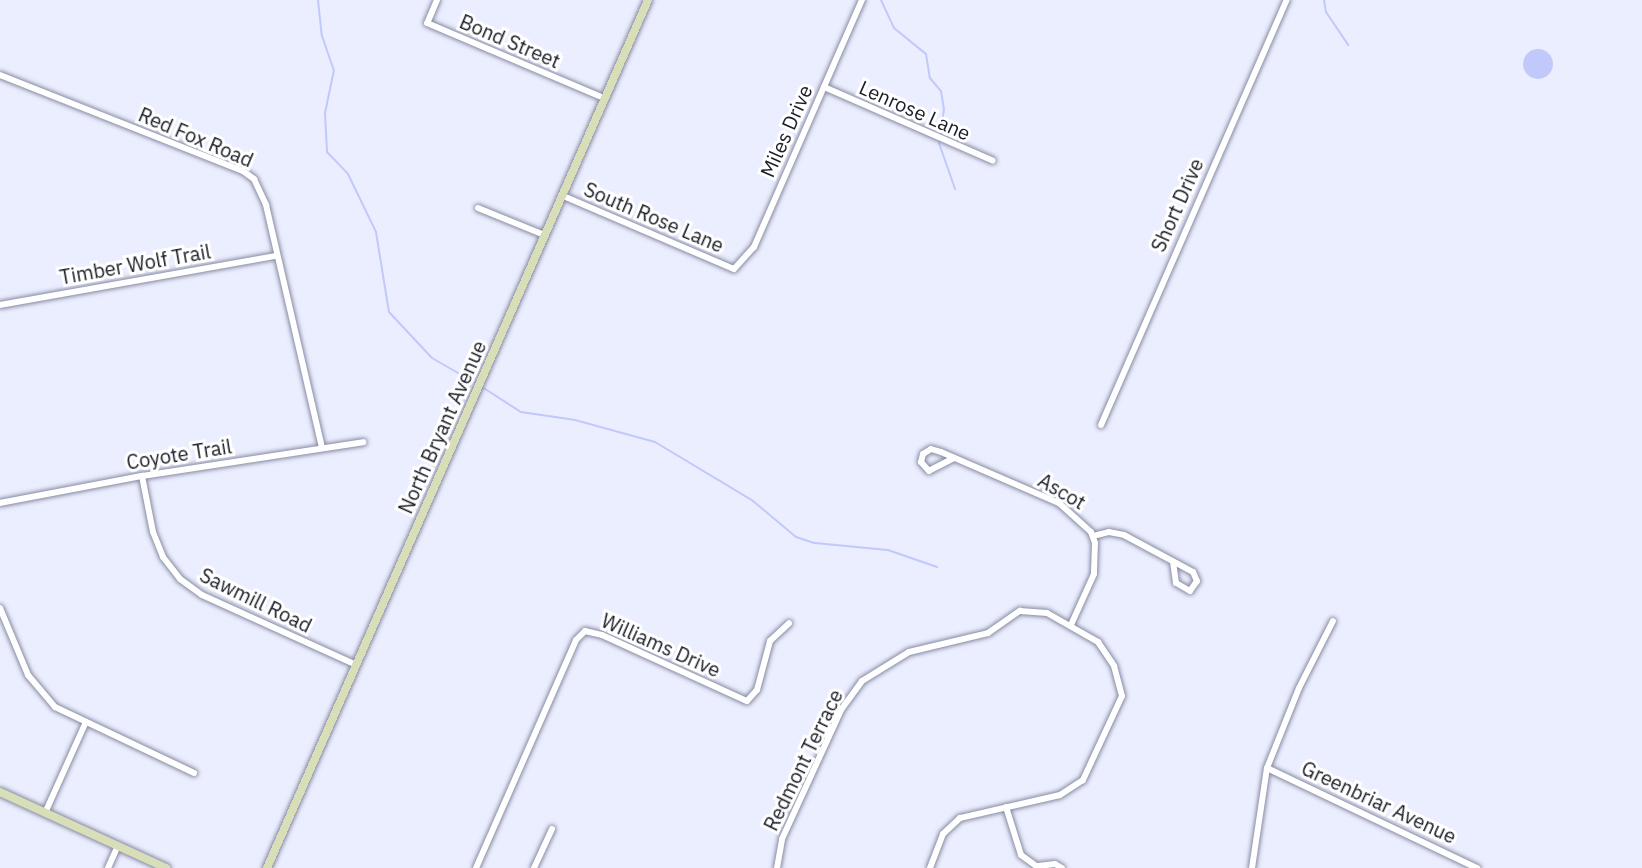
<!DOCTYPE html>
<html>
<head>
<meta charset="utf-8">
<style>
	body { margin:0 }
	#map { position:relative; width:1642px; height:868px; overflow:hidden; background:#ebeefe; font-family:"IBM Plex Sans",sans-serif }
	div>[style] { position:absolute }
	.water>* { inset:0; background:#c1c9fb }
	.round { border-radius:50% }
	.stream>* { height:2px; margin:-1px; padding:0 1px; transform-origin:1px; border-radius:1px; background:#c1c9fb }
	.roads { filter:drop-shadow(0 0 2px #878ba3) drop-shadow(0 0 2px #878ba3) }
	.street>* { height:6px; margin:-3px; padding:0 3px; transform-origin:3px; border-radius:3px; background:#fff }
	.secondary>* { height:8px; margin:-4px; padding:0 4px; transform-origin:4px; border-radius:4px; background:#d8dfb8 }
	span { translate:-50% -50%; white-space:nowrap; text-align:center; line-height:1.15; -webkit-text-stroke:6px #fff; paint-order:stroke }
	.street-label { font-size:20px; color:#1a1c25 }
</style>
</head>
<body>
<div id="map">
	<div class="water">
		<div class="round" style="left:1523px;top:49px;width:30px;height:30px"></div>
	</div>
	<div class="stream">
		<div style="left:318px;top:0;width:36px;rotate:84deg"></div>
		<div style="left:322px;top:36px;width:36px;rotate:71deg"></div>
		<div style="left:334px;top:70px;width:44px;rotate:101.8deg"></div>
		<div style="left:325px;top:113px;width:39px;rotate:87deg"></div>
		<div style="left:327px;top:152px;width:30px;rotate:46deg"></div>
		<div style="left:348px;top:174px;width:64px;rotate:64.2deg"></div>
		<div style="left:376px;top:232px;width:81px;rotate:80.8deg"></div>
		<div style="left:389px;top:312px;width:63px;rotate:46.9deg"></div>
		<div style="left:432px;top:358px;width:52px;rotate:30deg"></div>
		<div style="left:881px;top:0;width:31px;rotate:65deg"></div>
		<div style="left:894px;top:28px;width:41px;rotate:39.1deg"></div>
		<div style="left:926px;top:54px;width:24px;rotate:81deg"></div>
		<div style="left:930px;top:78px;width:17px;rotate:50deg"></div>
		<div style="left:941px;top:91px;width:18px;rotate:81deg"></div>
		<div style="left:944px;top:109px;width:34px;rotate:98deg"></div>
		<div style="left:939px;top:143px;width:49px;rotate:70.8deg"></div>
		<div style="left:1324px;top:0;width:12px;rotate:81deg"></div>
		<div style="left:1326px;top:12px;width:40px;rotate:56deg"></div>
		<div style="left:482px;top:387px;width:46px;rotate:32.7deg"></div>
		<div style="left:521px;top:412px;width:55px;rotate:8.4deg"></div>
		<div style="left:575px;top:420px;width:83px;rotate:15.4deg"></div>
		<div style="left:655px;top:442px;width:114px;rotate:31deg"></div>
		<div style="left:753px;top:501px;width:56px;rotate:39.9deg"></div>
		<div style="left:796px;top:537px;width:20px;rotate:18deg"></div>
		<div style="left:815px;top:543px;width:73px;rotate:5.5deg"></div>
		<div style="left:888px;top:550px;width:52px;rotate:19.1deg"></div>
	</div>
	<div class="roads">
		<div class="street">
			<div style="left:437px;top:0;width:25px;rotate:113deg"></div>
			<div style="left:427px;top:23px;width:192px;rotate:23deg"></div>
			<div style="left:0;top:75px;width:261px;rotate:21.6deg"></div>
			<div style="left:243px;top:171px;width:14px;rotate:36deg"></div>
			<div style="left:254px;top:179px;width:29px;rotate:65deg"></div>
			<div style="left:266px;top:205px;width:249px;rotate:77deg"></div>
			<div style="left:824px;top:87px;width:184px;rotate:23.6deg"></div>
			<div style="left:561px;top:195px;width:188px;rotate:23.2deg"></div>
			<div style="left:734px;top:269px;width:30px;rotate:-48deg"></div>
			<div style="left:754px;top:247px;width:270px;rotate:-66.4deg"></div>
			<div style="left:478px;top:208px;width:71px;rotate:22.2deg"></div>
			<div style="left:0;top:305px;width:280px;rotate:-10.1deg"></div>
			<div style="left:1101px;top:425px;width:464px;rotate:-66.4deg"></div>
			<div style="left:954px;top:458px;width:28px;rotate:153deg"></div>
			<div style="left:929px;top:471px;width:12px;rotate:-132deg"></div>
			<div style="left:921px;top:462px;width:8px;rotate:-76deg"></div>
			<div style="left:923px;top:454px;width:9px;rotate:-32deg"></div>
			<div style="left:931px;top:449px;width:10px;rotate:17deg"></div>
			<div style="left:941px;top:452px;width:129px;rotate:23.4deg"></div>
			<div style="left:1059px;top:503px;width:43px;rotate:42.2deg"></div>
			<div style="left:1091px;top:532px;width:12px;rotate:70deg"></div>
			<div style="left:1095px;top:543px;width:31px;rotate:92deg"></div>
			<div style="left:1094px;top:574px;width:56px;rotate:114.3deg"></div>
			<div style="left:142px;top:476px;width:57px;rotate:78.9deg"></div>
			<div style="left:153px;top:532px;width:27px;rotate:68deg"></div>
			<div style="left:163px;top:557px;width:28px;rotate:52deg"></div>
			<div style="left:180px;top:579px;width:27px;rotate:36deg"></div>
			<div style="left:202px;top:595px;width:169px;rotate:24.4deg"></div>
			<div style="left:0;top:503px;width:145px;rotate:-10.8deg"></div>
			<div style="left:142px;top:476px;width:224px;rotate:-8.7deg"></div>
			<div style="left:1093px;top:536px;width:16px;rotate:-14deg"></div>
			<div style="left:1109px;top:532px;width:15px;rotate:11deg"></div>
			<div style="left:1124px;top:535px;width:78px;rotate:28.2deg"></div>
			<div style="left:1193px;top:572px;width:10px;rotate:66deg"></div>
			<div style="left:1197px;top:581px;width:12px;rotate:125deg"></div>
			<div style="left:1190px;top:591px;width:16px;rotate:-150deg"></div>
			<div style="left:1176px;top:583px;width:21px;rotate:-98deg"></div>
			<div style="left:0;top:608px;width:73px;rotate:67.3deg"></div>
			<div style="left:28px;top:675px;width:42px;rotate:49.8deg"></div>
			<div style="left:55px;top:707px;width:154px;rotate:25.4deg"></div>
			<div style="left:1267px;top:768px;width:233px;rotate:25.5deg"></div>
			<div style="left:1006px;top:807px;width:50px;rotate:72.6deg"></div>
			<div style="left:1021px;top:855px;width:22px;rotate:36deg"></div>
			<div style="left:45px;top:813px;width:98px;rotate:-65.8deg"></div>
			<div style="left:1038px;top:866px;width:17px;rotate:-7deg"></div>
			<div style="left:1055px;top:864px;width:8px;rotate:30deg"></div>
			<div style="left:108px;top:868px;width:24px;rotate:-66deg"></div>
			<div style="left:476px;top:868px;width:249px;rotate:-66.3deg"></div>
			<div style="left:576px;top:640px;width:13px;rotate:-45deg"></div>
			<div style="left:585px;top:631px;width:17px;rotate:13deg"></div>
			<div style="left:602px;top:635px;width:159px;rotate:24.5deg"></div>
			<div style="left:747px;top:701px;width:15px;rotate:-48deg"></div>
			<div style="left:757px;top:690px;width:51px;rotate:-75.1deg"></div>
			<div style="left:770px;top:641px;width:26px;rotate:-43deg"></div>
			<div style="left:534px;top:868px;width:43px;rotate:-65.2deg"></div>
			<div style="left:777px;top:868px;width:29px;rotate:-80deg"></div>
			<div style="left:782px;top:839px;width:142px;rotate:-65.4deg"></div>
			<div style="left:841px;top:710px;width:36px;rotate:-54deg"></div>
			<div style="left:862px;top:681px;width:55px;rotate:-31.7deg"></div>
			<div style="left:909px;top:652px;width:81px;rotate:-13.5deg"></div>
			<div style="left:988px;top:633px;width:39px;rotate:-35deg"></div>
			<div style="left:1020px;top:611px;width:27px;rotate:4deg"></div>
			<div style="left:1047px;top:613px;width:59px;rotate:29.6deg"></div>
			<div style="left:1098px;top:642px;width:29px;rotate:56deg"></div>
			<div style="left:1114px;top:666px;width:31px;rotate:75deg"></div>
			<div style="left:1122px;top:696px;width:93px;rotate:114.9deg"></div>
			<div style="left:1083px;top:780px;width:27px;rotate:147deg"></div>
			<div style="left:1060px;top:795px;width:103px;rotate:167deg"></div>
			<div style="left:960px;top:818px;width:23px;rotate:137deg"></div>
			<div style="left:943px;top:834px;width:36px;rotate:111deg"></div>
			<div style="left:1252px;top:868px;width:101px;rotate:-81.5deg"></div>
			<div style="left:1267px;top:768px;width:86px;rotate:-68.2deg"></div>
			<div style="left:1299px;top:688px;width:75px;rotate:-63.1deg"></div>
		</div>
		<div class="secondary">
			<div style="left:0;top:792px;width:183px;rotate:24.6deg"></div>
			<div style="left:267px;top:868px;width:948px;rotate:-66.3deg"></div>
		</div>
	</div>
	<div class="street-label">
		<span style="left:510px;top:41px;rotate:23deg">Bond Street</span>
		<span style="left:915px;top:110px;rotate:24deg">Lenrose Lane</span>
		<span style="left:786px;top:131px;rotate:-66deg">Miles Drive</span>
		<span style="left:196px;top:137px;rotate:23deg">Red Fox Road</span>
		<span style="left:1177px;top:205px;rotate:-66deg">Short Drive</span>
		<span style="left:654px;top:217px;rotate:23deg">South Rose Lane</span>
		<span style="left:135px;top:264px;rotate:-10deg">Timber Wolf Trail</span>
		<span style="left:442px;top:427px;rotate:-66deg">North Bryant Avenue</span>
		<span style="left:179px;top:454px;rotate:-9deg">Coyote Trail</span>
		<span style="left:1062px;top:491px;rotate:30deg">Ascot</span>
		<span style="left:256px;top:600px;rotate:26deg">Sawmill Road</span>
		<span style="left:661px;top:645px;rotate:24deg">Williams Drive</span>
		<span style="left:803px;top:760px;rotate:-64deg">Redmont Terrace</span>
		<span style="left:1379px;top:802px;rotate:25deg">Greenbriar Avenue</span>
	</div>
</div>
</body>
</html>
